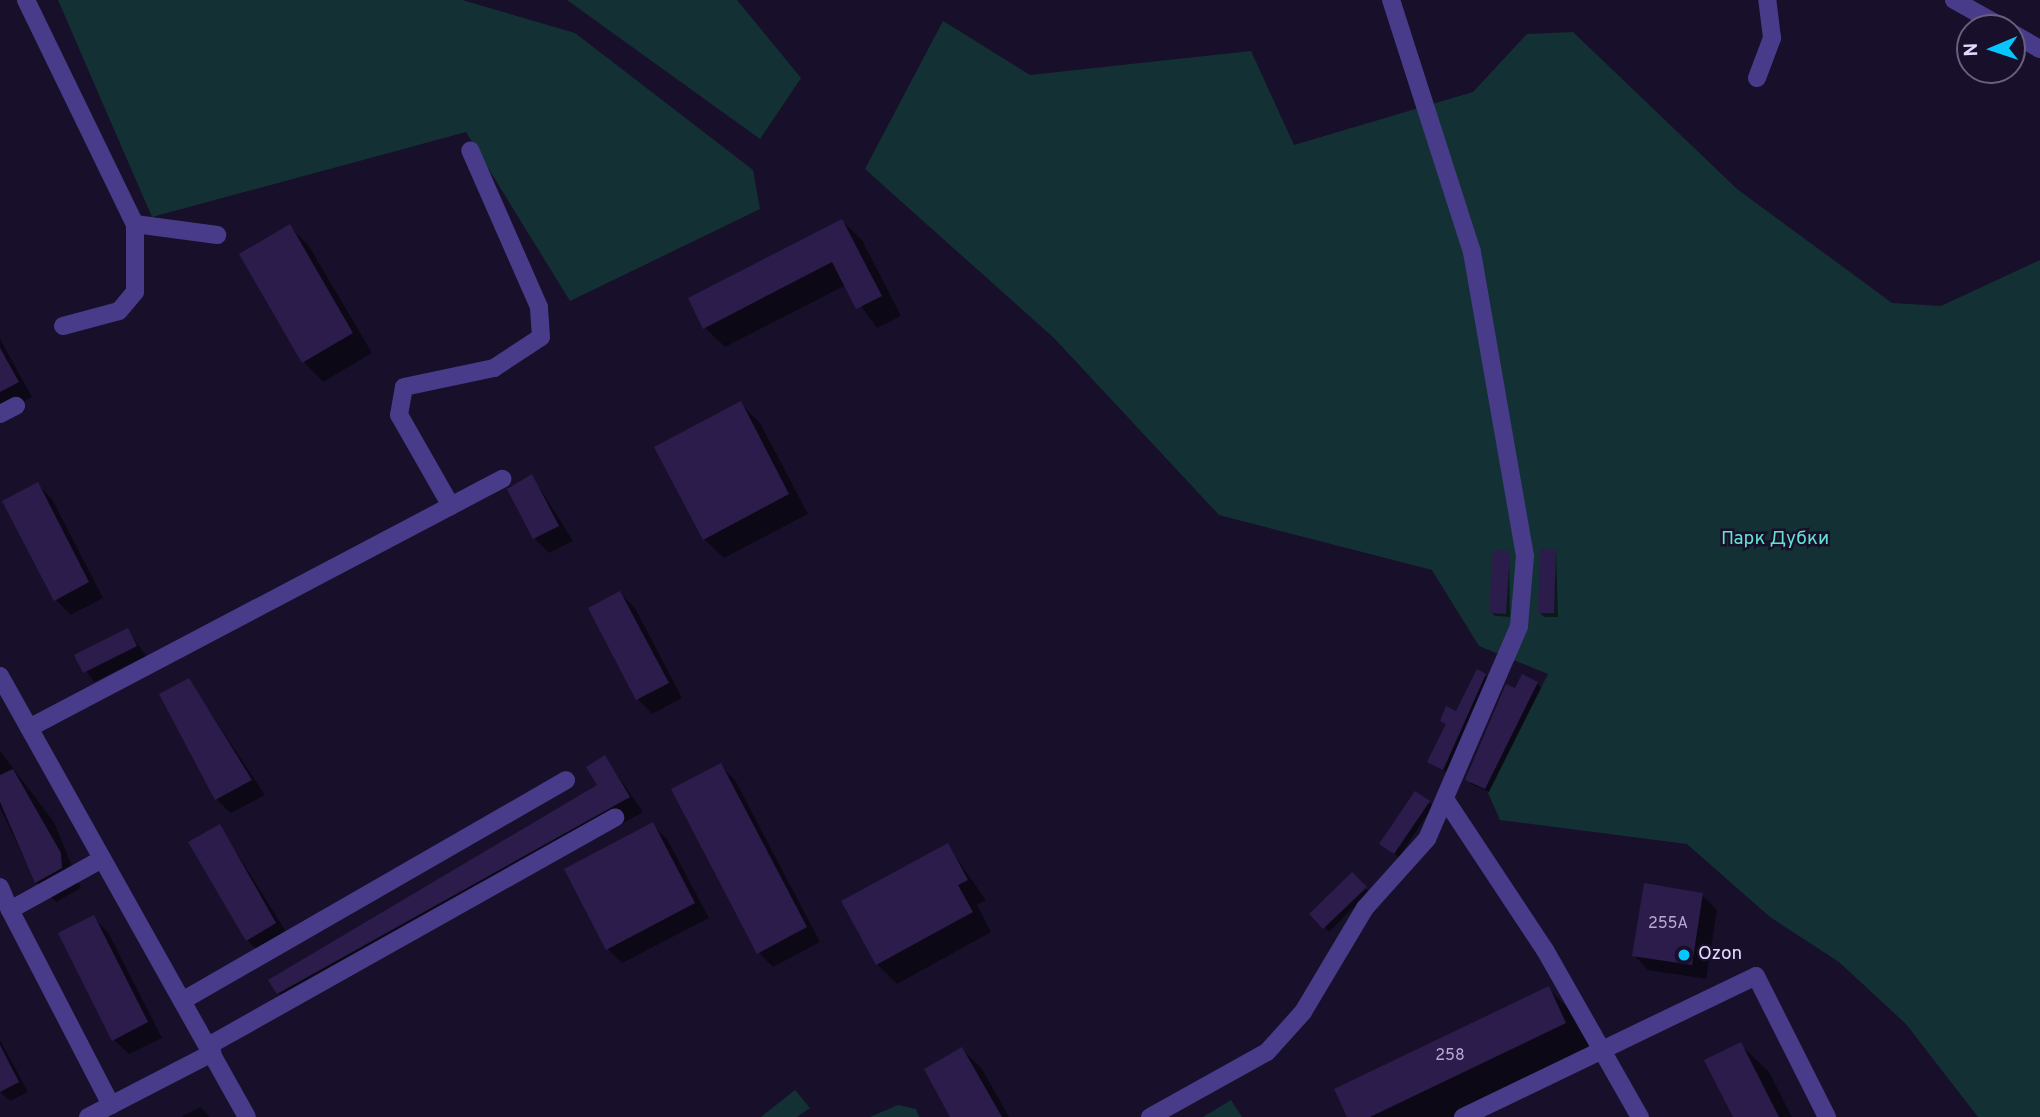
<!DOCTYPE html>
<html>
<head>
<meta charset="utf-8">
<style>
	body { margin:0 }
	#map { position:relative; width:2040px; height:1117px; overflow:hidden; background:#18102a; font-family:Overpass,sans-serif }
	div>[style] { position:absolute }
	.green>* { inset:0; background:#133134 }
	.shadow>* { inset:0; background:#0007 }
	.building>* { inset:0; background:#2c1c4b }
	.minor>* { height:18px; margin:-9px; padding:0 9px; transform-origin:9px; border-radius:9px; background:#483b89 }
	.dots>* { width:19px; height:19px; translate:-50% -50%; box-sizing:border-box; border:4px solid #18102a; border-radius:50% }
	span { translate:-50% -50%; white-space:nowrap; text-align:center; line-height:1.15; -webkit-text-stroke:5px #18102a; paint-order:stroke }
	.number-label { font-size:16px; color:#b4aad2 }
	.number-label span { -webkit-text-stroke-width:0 }
	.park-label { font-size:19px; color:#62e2d2 }
	.poi-label { font-size:19px; color:#e2d9ff }
	.left { translate:0 -50%; text-align:left }
	.north { position:absolute; left:1956px; top:14px; width:70px; height:70px; box-sizing:border-box; background:#18102a; border:2px solid #69607f; border-radius:50%; rotate:268deg; font-size:19px; font-weight:700; line-height:28px; text-align:center; color:#e2d9ff }
	.north::after { content:''; display:block; margin:auto; width:24px; height:32px; background:#05c6ff; clip-path:polygon(50% 0,100% 100%,50% 72%,0 100%) }
</style>
</head>
<body>
<div id="map">
	<div class="green">
		<div style="clip-path:polygon(58px 0,462px 0,575px 33px,753px 170px,760px 209px,570px 301px,466px 132px,152px 217px)"></div>
		<div style="clip-path:polygon(567px 0,737px 0,801px 78px,760px 139px)"></div>
		<div style="clip-path:polygon(943px 21px,1030px 75px,1251px 51px,1294px 145px,1473px 92px,1527px 34px,1573px 32px,1737px 189px,1892px 303px,1941px 306px,2040px 260px,2040px 1117px,1978px 1117px,1906px 1024px,1839px 962px,1770px 917px,1687px 844px,1500px 820px,1488px 793px,1548px 674px,1479px 646px,1432px 570px,1219px 515px,1054px 338px,865px 169px)"></div>
		<div style="clip-path:polygon(795px 1090px,810px 1108px,797px 1117px,761px 1117px)"></div>
		<div style="clip-path:polygon(1231px 1100px,1242px 1117px,1203px 1117px)"></div>
		<div style="clip-path:polygon(898px 1105px,916px 1109px,919px 1117px,870px 1117px)"></div>
	</div>
	<div class="shadow">
		<div style="clip-path:polygon(842px 221px,862px 240px,901px 316px,877px 328px,846px 285px,725px 347px,705px 328px)"></div>
		<div style="clip-path:polygon(289px 226px,309px 246px,372px 353px,323px 382px,304px 362px)"></div>
		<div style="clip-path:polygon(0 339px,32px 397px,0 415px)"></div>
		<div style="clip-path:polygon(740px 403px,760px 423px,808px 514px,724px 558px,704px 539px)"></div>
		<div style="clip-path:polygon(532px 476px,573px 541px,549px 553px,534px 538px)"></div>
		<div style="clip-path:polygon(37px 484px,52px 499px,103px 598px,71px 615px,56px 600px)"></div>
		<div style="clip-path:polygon(1556px 551px,1558px 617px,1544px 617px,1539px 612px)"></div>
		<div style="clip-path:polygon(1509px 553px,1510px 617px,1495px 616px,1491px 612px)"></div>
		<div style="clip-path:polygon(620px 593px,635px 608px,682px 698px,652px 714px,638px 699px)"></div>
		<div style="clip-path:polygon(128px 630px,146px 656px,94px 682px,76px 656px)"></div>
		<div style="clip-path:polygon(1485px 675px,1489px 680px,1448px 773px,1429px 761px,1447px 725px,1442px 720px,1457px 713px)"></div>
		<div style="clip-path:polygon(189px 680px,265px 795px,231px 813px,216px 799px)"></div>
		<div style="clip-path:polygon(1537px 683px,1541px 688px,1489px 792px,1471px 784px,1467px 779px,1515px 691px)"></div>
		<div style="clip-path:polygon(0 751px,54px 822px,81px 888px,56px 902px,36px 882px,0 808px)"></div>
		<div style="clip-path:polygon(605px 757px,643px 812px,293px 1008px,278px 993px,271px 980px,599px 786px)"></div>
		<div style="clip-path:polygon(720px 765px,735px 780px,820px 942px,773px 967px,759px 953px)"></div>
		<div style="clip-path:polygon(1429px 802px,1433px 806px,1399px 857px,1386px 848px)"></div>
		<div style="clip-path:polygon(652px 824px,667px 839px,709px 918px,622px 963px,608px 949px)"></div>
		<div style="clip-path:polygon(220px 826px,290px 938px,262px 955px,247px 940px)"></div>
		<div style="clip-path:polygon(947px 845px,986px 900px,977px 905px,991px 932px,897px 984px,877px 964px)"></div>
		<div style="clip-path:polygon(1352px 875px,1369px 892px,1329px 932px,1312px 914px)"></div>
		<div style="clip-path:polygon(1702px 895px,1717px 910px,1706px 979px,1648px 970px,1634px 955px)"></div>
		<div style="clip-path:polygon(93px 917px,108px 932px,162px 1038px,129px 1054px,114px 1040px)"></div>
		<div style="clip-path:polygon(1548px 988px,1577px 1017px,1594px 1052px,1458px 1117px,1349px 1117px)"></div>
		<div style="clip-path:polygon(0 1040px,28px 1092px,10px 1101px,0 1092px)"></div>
		<div style="clip-path:polygon(1740px 1044px,1769px 1072px,1792px 1117px,1735px 1117px)"></div>
		<div style="clip-path:polygon(962px 1049px,982px 1069px,1009px 1117px,952px 1117px)"></div>
		<div style="clip-path:polygon(200px 1107px,210px 1117px,181px 1117px)"></div>
	</div>
	<div class="building">
		<div style="clip-path:polygon(842px 219px,882px 296px,856px 309px,832px 262px,703px 329px,688px 298px)"></div>
		<div style="clip-path:polygon(290px 224px,353px 333px,302px 363px,239px 254px)"></div>
		<div style="clip-path:polygon(0 348px,19px 382px,0 392px)"></div>
		<div style="clip-path:polygon(741px 401px,789px 494px,703px 540px,654px 447px)"></div>
		<div style="clip-path:polygon(532px 474px,559px 526px,533px 539px,507px 489px)"></div>
		<div style="clip-path:polygon(38px 482px,89px 582px,54px 601px,2px 501px)"></div>
		<div style="clip-path:polygon(1540px 549px,1556px 550px,1554px 613px,1538px 613px)"></div>
		<div style="clip-path:polygon(1493px 550px,1510px 551px,1506px 614px,1489px 613px)"></div>
		<div style="clip-path:polygon(620px 591px,669px 683px,636px 700px,588px 608px)"></div>
		<div style="clip-path:polygon(128px 628px,137px 646px,83px 673px,74px 655px)"></div>
		<div style="clip-path:polygon(1477px 669px,1486px 674px,1443px 770px,1427px 762px,1446px 724px,1440px 721px,1446px 706px,1456px 711px)"></div>
		<div style="clip-path:polygon(1522px 674px,1538px 682px,1485px 789px,1465px 780px,1506px 684px,1515px 688px)"></div>
		<div style="clip-path:polygon(189px 678px,252px 780px,215px 800px,159px 694px)"></div>
		<div style="clip-path:polygon(605px 755px,630px 797px,277px 994px,268px 980px,597px 785px,586px 767px)"></div>
		<div style="clip-path:polygon(721px 763px,807px 927px,757px 954px,671px 789px)"></div>
		<div style="clip-path:polygon(13px 769px,61px 853px,62px 868px,35px 883px,0 802px,0 775px)"></div>
		<div style="clip-path:polygon(1415px 791px,1430px 801px,1394px 854px,1379px 844px)"></div>
		<div style="clip-path:polygon(653px 822px,695px 903px,606px 950px,564px 869px)"></div>
		<div style="clip-path:polygon(220px 824px,276px 923px,246px 941px,188px 842px)"></div>
		<div style="clip-path:polygon(948px 843px,968px 880px,958px 885px,973px 912px,876px 965px,841px 901px)"></div>
		<div style="clip-path:polygon(1352px 872px,1367px 887px,1323px 929px,1309px 914px)"></div>
		<div style="clip-path:polygon(1644px 883px,1703px 893px,1692px 965px,1632px 956px)"></div>
		<div style="clip-path:polygon(94px 915px,148px 1022px,112px 1041px,58px 933px)"></div>
		<div style="clip-path:polygon(1549px 986px,1566px 1023px,1370px 1117px,1347px 1117px,1334px 1089px)"></div>
		<div style="clip-path:polygon(1741px 1042px,1779px 1117px,1733px 1117px,1704px 1060px)"></div>
		<div style="clip-path:polygon(0 1045px,19px 1082px,0 1092px)"></div>
		<div style="clip-path:polygon(962px 1047px,1002px 1117px,950px 1117px,924px 1069px)"></div>
	</div>
	<div class="minor">
		<div style="left:26px;top:0;width:249px;rotate:64.1deg"></div>
		<div style="left:135px;top:224px;width:83px;rotate:7.6deg"></div>
		<div style="left:1954px;top:0;width:57px;rotate:29.2deg"></div>
		<div style="left:2012px;top:33px;width:32px;rotate:30deg"></div>
		<div style="left:1757px;top:78px;width:43px;rotate:-69.4deg"></div>
		<div style="left:1772px;top:38px;width:38px;rotate:-97deg"></div>
		<div style="left:63px;top:326px;width:58px;rotate:-15deg"></div>
		<div style="left:119px;top:311px;width:25px;rotate:-50deg"></div>
		<div style="left:135px;top:292px;width:68px;rotate:-90deg"></div>
		<div style="left:0;top:414px;width:18px;rotate:-27deg"></div>
		<div style="left:451px;top:506px;width:105px;rotate:-119.7deg"></div>
		<div style="left:399px;top:415px;width:28px;rotate:-80deg"></div>
		<div style="left:404px;top:387px;width:92px;rotate:-11.9deg"></div>
		<div style="left:494px;top:368px;width:56px;rotate:-33.4deg"></div>
		<div style="left:541px;top:337px;width:30px;rotate:-94deg"></div>
		<div style="left:539px;top:307px;width:171px;rotate:-113.7deg"></div>
		<div style="left:0;top:676px;width:505px;rotate:60.75deg"></div>
		<div style="left:29px;top:728px;width:535px;rotate:-27.76deg"></div>
		<div style="left:1445px;top:799px;width:181px;rotate:56.5deg"></div>
		<div style="left:1545px;top:950px;width:192px;rotate:60.4deg"></div>
		<div style="left:0;top:887px;width:25px;rotate:67deg"></div>
		<div style="left:10px;top:910px;width:105px;rotate:-29deg"></div>
		<div style="left:10px;top:910px;width:220px;rotate:62.6deg"></div>
		<div style="left:182px;top:1001px;width:443px;rotate:-29.9deg"></div>
		<div style="left:208px;top:1046px;width:467px;rotate:-29.3deg"></div>
		<div style="left:88px;top:1117px;width:140px;rotate:-27.3deg"></div>
		<div style="left:1150px;top:1117px;width:134px;rotate:-29.1deg"></div>
		<div style="left:1267px;top:1052px;width:54px;rotate:-48deg"></div>
		<div style="left:1303px;top:1012px;width:121px;rotate:-59.2deg"></div>
		<div style="left:1365px;top:908px;width:93px;rotate:-48.1deg"></div>
		<div style="left:1427px;top:839px;width:232px;rotate:-66.6deg"></div>
		<div style="left:1519px;top:626px;width:70px;rotate:-85.1deg"></div>
		<div style="left:1525px;top:556px;width:309px;rotate:-99.9deg"></div>
		<div style="left:1472px;top:252px;width:265px;rotate:-107.8deg"></div>
		<div style="left:1463px;top:1117px;width:325px;rotate:-25.7deg"></div>
		<div style="left:1756px;top:976px;width:158px;rotate:63.3deg"></div>
	</div>
	<div class="dots">
		<div style="left:1684px;top:955px;background:#05c6ff"></div>
	</div>
	<div class="number-label">
		<span style="left:1668px;top:924px">255А</span>
		<span style="left:1450px;top:1056px">258</span>
	</div>
	<div class="park-label">
		<span style="left:1775px;top:540px">Парк Дубки</span>
	</div>
	<div class="poi-label">
		<span class="left" style="left:1698px;top:955px">Ozon</span>
	</div>
	<div class="north">N</div>
</div>
</body>
</html>
